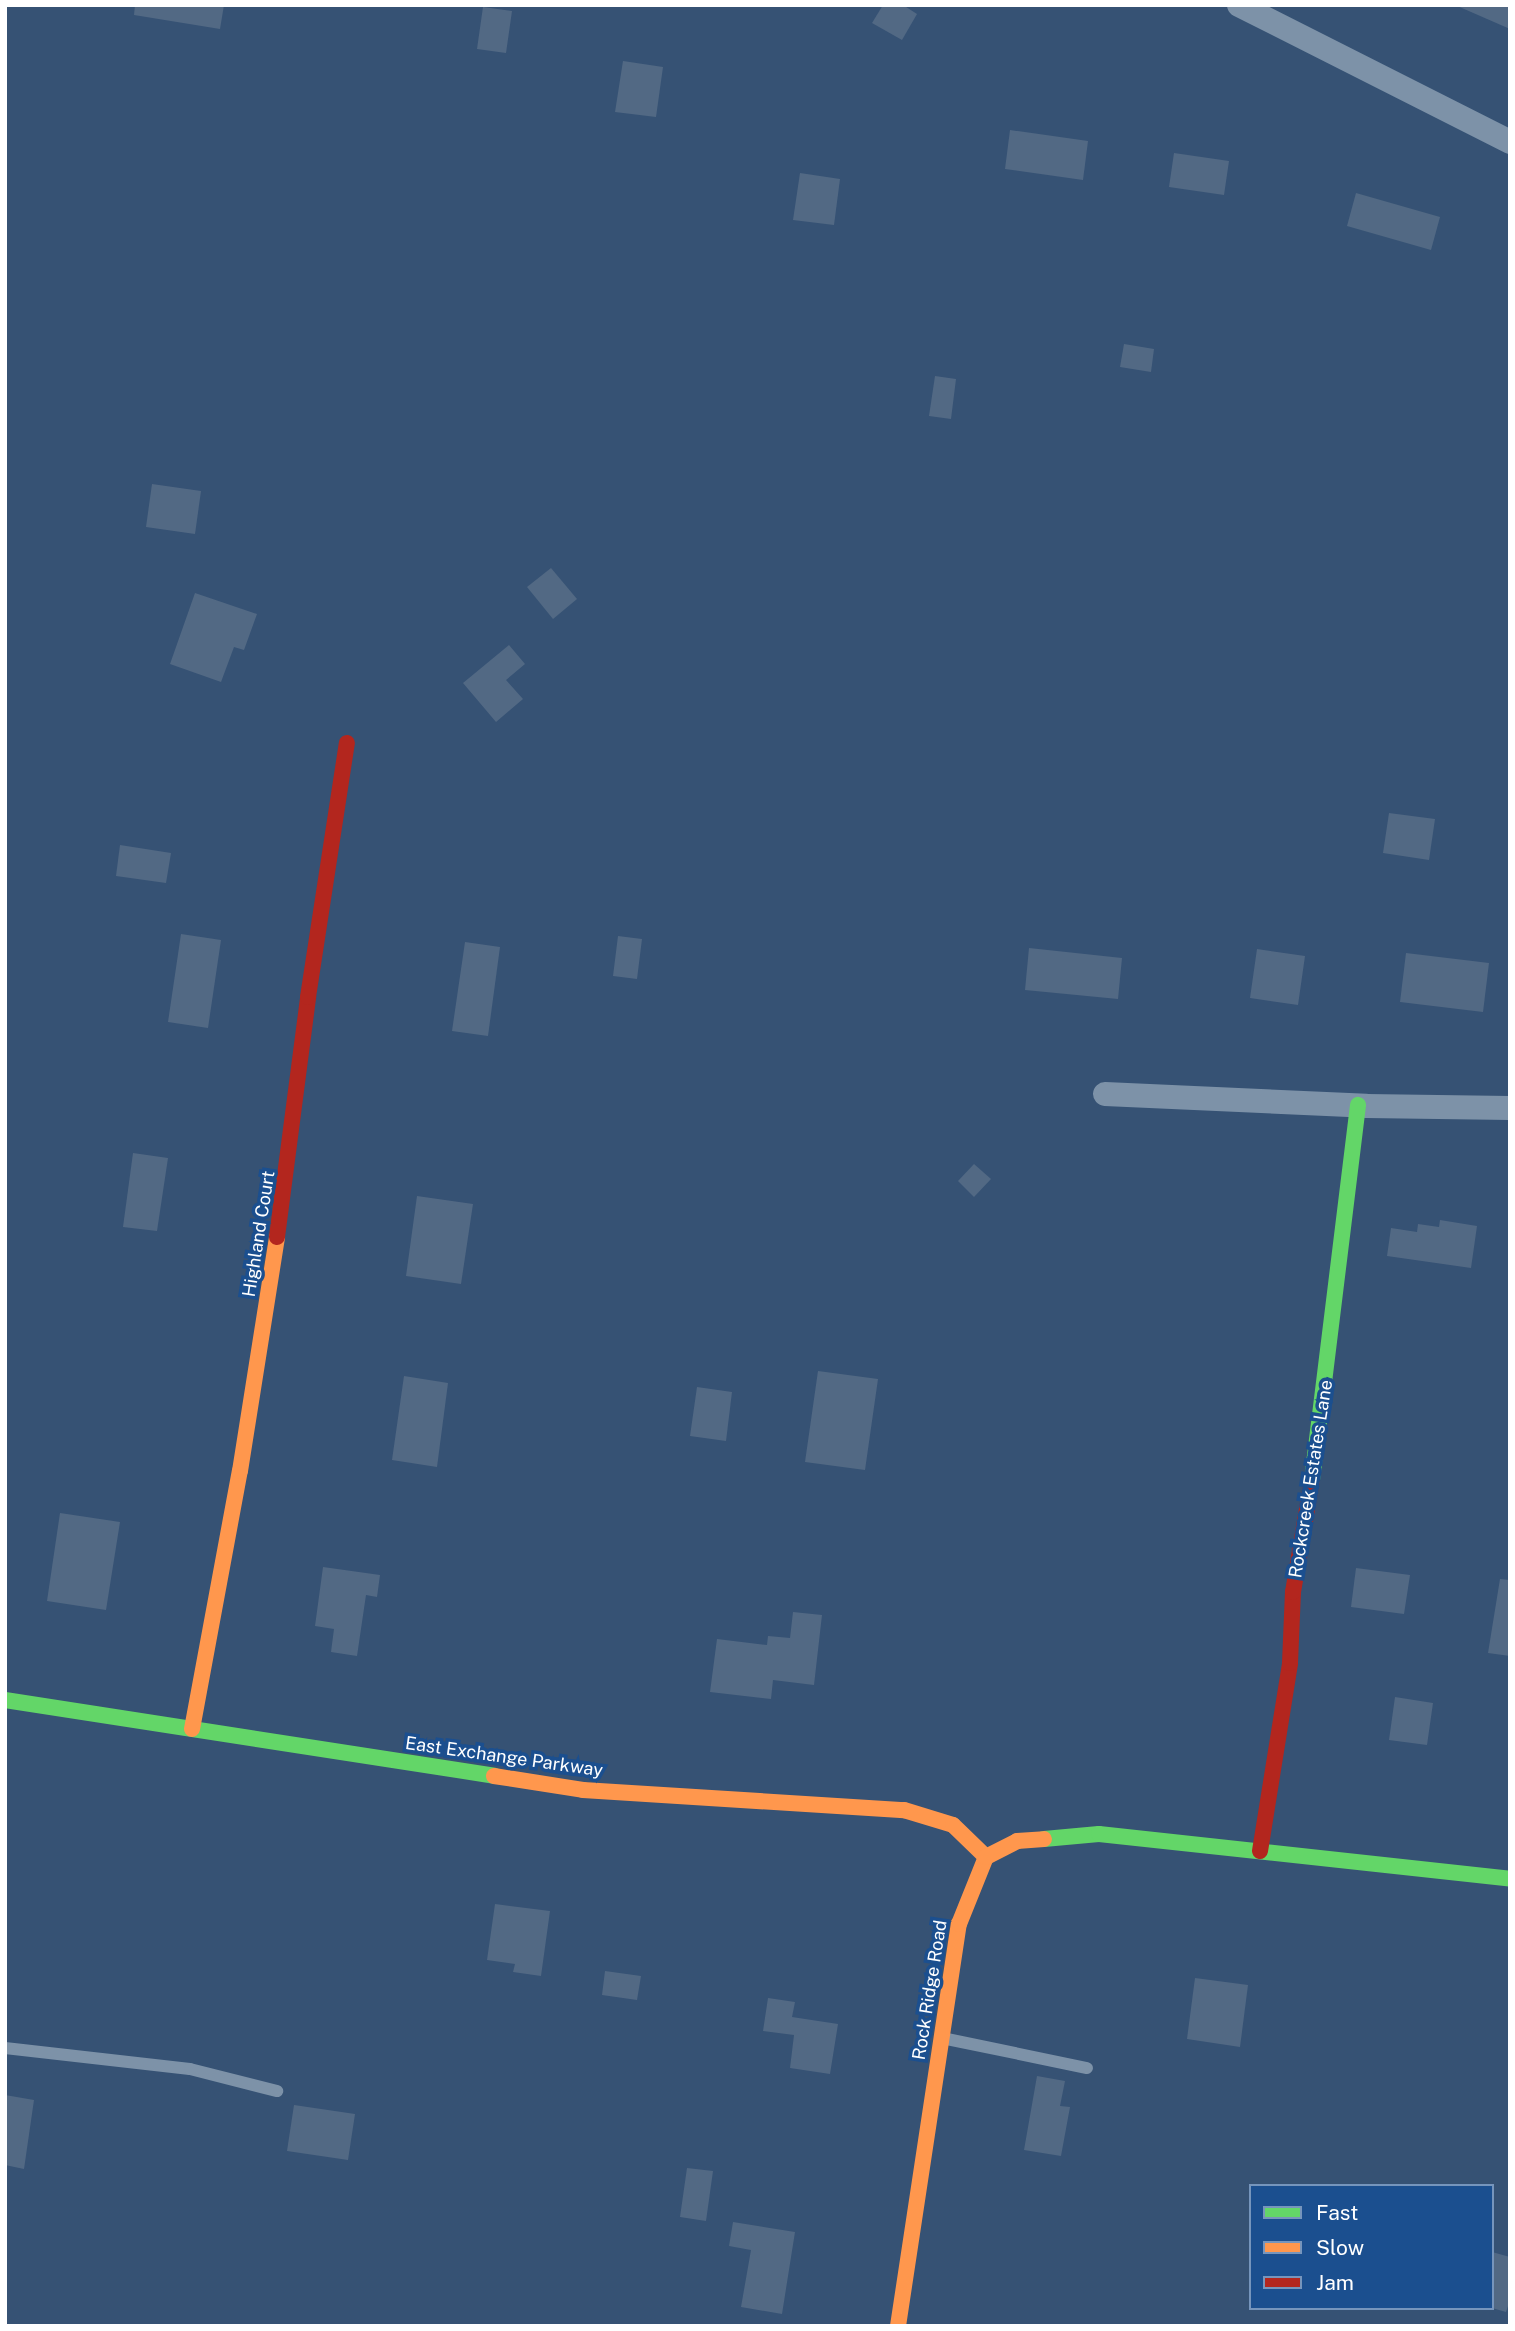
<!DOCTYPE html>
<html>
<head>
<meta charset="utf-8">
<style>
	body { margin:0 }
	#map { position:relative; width:1515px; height:2331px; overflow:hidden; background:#365274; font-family:"Public Sans",sans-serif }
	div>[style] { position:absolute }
	.building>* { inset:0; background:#526984 }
	.lane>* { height:12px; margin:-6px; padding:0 6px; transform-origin:6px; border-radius:6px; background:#7d92a8 }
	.street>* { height:24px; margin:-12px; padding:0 12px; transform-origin:12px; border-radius:12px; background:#7d92a8 }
	.fast>* { height:16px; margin:-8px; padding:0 8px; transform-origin:8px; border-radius:8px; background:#63d668 }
	.slow>* { height:16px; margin:-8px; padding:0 8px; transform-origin:8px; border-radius:8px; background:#ff974d }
	.jam>* { height:16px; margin:-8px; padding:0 8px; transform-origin:8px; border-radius:8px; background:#b3261e }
	span { translate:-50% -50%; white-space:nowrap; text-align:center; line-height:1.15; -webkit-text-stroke:7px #1b4f8f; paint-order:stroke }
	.street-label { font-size:18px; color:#fff }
	.frame { position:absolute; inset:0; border:7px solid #fff; pointer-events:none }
	.legend { position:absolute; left:1249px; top:2184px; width:245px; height:126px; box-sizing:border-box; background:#1b4f8f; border:2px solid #7695bc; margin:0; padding:9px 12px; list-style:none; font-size:21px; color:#fff }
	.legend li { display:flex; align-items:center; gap:14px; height:35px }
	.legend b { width:35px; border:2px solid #7695bc }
</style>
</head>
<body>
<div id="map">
	<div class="building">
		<div style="clip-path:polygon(135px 5px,224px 5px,220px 29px,134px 15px)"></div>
		<div style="clip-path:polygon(883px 5px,903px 5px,917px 14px,902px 40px,872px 23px)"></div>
		<div style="clip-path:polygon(1455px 5px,1510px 5px,1510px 29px)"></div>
		<div style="clip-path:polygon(483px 7px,512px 11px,506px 53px,477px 49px)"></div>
		<div style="clip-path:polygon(623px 61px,663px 67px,656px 117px,615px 112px)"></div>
		<div style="clip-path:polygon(1010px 130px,1088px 141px,1083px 180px,1005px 169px)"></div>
		<div style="clip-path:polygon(1174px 153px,1229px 161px,1224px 195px,1169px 187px)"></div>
		<div style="clip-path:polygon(800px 173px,840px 179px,834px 225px,793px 220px)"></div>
		<div style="clip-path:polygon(1356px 193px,1440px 217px,1431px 250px,1347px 226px)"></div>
		<div style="clip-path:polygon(1124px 344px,1154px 349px,1151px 372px,1120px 367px)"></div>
		<div style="clip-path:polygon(935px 376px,956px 379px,951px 419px,929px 416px)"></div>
		<div style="clip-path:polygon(152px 484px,201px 491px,195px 534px,146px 527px)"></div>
		<div style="clip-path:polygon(551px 568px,577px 599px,553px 619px,527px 587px)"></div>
		<div style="clip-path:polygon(195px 593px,257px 614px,244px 650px,234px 647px,221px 682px,170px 664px)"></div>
		<div style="clip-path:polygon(509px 645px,525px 664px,506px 680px,523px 699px,496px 722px,463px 683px)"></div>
		<div style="clip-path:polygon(1389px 813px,1435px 819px,1429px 860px,1383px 853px)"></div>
		<div style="clip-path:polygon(120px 845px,171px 853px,166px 883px,116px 876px)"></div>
		<div style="clip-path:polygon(181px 934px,221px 940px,208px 1028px,168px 1022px)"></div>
		<div style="clip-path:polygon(618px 936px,642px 939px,637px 979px,613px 976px)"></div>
		<div style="clip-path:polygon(465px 942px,500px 947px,488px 1036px,452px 1031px)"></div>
		<div style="clip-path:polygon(1029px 948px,1122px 958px,1118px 999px,1025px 990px)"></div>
		<div style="clip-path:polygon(1257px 949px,1305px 956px,1298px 1005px,1250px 998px)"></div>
		<div style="clip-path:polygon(1406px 953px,1489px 963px,1483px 1012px,1400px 1002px)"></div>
		<div style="clip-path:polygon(133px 1153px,168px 1158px,157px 1231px,123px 1227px)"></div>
		<div style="clip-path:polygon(974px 1164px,991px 1179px,974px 1197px,958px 1181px)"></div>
		<div style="clip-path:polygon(417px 1196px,473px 1204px,461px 1284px,406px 1276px)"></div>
		<div style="clip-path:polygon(1440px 1220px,1477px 1226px,1471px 1268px,1387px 1256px,1391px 1228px,1417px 1232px,1418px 1224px,1439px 1227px)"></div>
		<div style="clip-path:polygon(818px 1371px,878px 1379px,865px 1470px,805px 1462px)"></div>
		<div style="clip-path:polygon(404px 1376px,448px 1383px,437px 1467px,392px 1460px)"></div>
		<div style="clip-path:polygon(697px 1387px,732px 1392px,726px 1441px,690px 1436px)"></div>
		<div style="clip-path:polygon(60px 1513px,120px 1522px,106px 1610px,47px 1601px)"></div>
		<div style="clip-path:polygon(323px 1567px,380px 1575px,377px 1597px,366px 1595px,357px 1656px,331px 1652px,334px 1629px,315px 1626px)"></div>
		<div style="clip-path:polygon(1356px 1568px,1410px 1575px,1404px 1614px,1351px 1607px)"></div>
		<div style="clip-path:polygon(1500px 1579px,1510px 1580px,1510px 1656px,1488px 1653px)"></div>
		<div style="clip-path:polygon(793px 1612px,822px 1615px,814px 1685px,773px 1680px,771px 1699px,710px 1692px,717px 1639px,767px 1645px,768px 1636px,790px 1638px)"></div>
		<div style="clip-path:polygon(1395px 1697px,1433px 1703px,1427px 1745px,1389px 1740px)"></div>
		<div style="clip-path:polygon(495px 1904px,550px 1911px,541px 1976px,513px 1972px,515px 1964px,487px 1960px)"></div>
		<div style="clip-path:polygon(605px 1971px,641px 1976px,637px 2000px,602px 1995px)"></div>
		<div style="clip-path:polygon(1195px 1978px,1248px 1985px,1240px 2047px,1187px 2039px)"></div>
		<div style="clip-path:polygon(768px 1998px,795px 2002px,792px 2017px,838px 2024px,830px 2074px,790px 2068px,794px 2035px,763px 2031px)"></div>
		<div style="clip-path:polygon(1037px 2076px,1065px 2081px,1060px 2106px,1070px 2107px,1061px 2156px,1024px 2150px)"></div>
		<div style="clip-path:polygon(5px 2095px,34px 2100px,24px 2169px,5px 2165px)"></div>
		<div style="clip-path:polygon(294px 2105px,355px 2114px,348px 2160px,287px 2151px)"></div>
		<div style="clip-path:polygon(687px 2168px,713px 2171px,706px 2221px,680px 2217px)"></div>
		<div style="clip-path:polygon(733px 2222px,795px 2232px,782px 2314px,741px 2307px,751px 2250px,729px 2246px)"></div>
		<div style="clip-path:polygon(1492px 2252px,1510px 2257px,1510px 2300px,1506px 2312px,1492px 2308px)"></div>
	</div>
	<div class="lane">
		<div style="left:942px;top:2038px;width:148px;rotate:11.7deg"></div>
		<div style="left:5px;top:2048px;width:186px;rotate:6.5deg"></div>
		<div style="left:190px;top:2069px;width:90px;rotate:14.2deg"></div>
	</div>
	<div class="street">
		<div style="left:1239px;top:5px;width:304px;rotate:26.8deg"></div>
		<div style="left:1105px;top:1094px;width:261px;rotate:2.6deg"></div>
		<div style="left:1366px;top:1106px;width:144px;rotate:0.8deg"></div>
	</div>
	<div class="fast">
		<div style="left:1312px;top:1480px;width:378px;rotate:-83deg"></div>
		<div style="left:5px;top:1700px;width:495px;rotate:8.8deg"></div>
		<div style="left:1044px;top:1839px;width:55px;rotate:-5.2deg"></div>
		<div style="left:1099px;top:1834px;width:413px;rotate:6.2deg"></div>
	</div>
	<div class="slow">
		<div style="left:192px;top:1729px;width:262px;rotate:-79.5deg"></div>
		<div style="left:240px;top:1471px;width:237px;rotate:-81deg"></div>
		<div style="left:494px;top:1776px;width:90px;rotate:8.9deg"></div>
		<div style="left:583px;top:1790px;width:322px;rotate:3.6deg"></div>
		<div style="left:904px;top:1810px;width:51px;rotate:17deg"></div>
		<div style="left:953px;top:1825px;width:46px;rotate:44.1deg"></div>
		<div style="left:898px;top:2326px;width:407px;rotate:-81.4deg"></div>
		<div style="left:959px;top:1924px;width:72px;rotate:-68.1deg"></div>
		<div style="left:986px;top:1857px;width:35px;rotate:-27deg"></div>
		<div style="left:1017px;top:1841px;width:27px;rotate:-4deg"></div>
	</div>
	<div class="jam">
		<div style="left:277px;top:1237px;width:242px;rotate:-82.6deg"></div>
		<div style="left:308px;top:997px;width:257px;rotate:-81.3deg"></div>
		<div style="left:1260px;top:1851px;width:190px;rotate:-80.9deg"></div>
		<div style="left:1290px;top:1663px;width:71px;rotate:-87.6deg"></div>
		<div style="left:1293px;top:1592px;width:114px;rotate:-80.4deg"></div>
	</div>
	<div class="street-label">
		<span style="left:259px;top:1234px;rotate:-81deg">Highland Court</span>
		<span style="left:1311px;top:1479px;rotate:-81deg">Rockcreek Estates Lane</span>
		<span style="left:504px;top:1757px;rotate:8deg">East Exchange Parkway</span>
		<span style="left:930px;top:1990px;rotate:-81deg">Rock Ridge Road</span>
	</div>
	<div class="frame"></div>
	<ul class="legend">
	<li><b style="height:9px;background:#63d668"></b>Fast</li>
	<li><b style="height:9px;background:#ff974d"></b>Slow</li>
	<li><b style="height:9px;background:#b3261e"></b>Jam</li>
	</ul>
</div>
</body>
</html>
